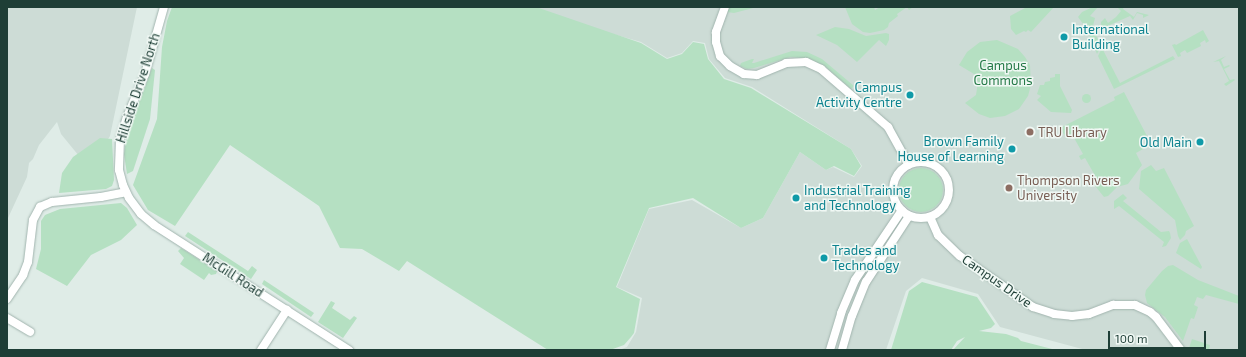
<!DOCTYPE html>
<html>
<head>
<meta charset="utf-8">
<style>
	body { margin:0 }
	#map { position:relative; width:1246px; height:357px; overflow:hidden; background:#dfece7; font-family:"Exo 2",sans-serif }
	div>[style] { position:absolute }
	.built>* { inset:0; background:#cddcd6 }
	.green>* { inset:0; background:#b5e0c2 }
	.round { border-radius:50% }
	.roads { filter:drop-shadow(0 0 1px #a1b4ae) drop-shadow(0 0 1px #a1b4ae) }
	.minor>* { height:8px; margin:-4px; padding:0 4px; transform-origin:4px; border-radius:4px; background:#fff }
	.minor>.ring { margin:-4px; padding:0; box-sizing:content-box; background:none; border:8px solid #fff; border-radius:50% }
	.dots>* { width:11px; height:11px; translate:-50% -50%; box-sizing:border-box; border:2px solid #f0f8f4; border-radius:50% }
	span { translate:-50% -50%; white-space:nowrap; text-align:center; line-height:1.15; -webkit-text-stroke:3px #f0f8f4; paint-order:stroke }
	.culture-label { font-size:13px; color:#0d838f }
	.left { translate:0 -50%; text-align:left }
	.right { translate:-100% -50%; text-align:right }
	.park-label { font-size:13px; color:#247947 }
	.street-label { font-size:13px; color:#1e3e36 }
	.education-label { font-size:13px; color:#785e54 }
	.frame { position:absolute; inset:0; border:8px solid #1e3e36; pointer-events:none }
	.scale { position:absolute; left:1108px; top:331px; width:98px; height:18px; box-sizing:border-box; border:2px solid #1e3e36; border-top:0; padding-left:5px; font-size:12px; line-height:14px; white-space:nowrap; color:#1e3e36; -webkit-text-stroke:3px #f0f8f4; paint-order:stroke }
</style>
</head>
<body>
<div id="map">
	<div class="built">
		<div style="clip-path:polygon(7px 7px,137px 7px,110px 136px,103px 147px,79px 156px,61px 134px,57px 122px,39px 145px,33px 159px,29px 163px,27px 177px,8px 218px,7px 229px)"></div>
		<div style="clip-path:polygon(518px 7px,1239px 7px,1239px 350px,1086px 350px,1000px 327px,978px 294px,922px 278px,906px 291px,886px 350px,619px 350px,627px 347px,636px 332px,642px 298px,617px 287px,649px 209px,692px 200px,741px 228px,763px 218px,800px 152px,826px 170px,833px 167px,854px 177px,862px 166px,851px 149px,752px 87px,725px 78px,709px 59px,705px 43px,693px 41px,682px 53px,667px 58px,641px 42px)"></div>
	</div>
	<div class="green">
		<div style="clip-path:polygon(172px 7px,536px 7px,641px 43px,667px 59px,682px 54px,693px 42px,704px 44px,708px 59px,724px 79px,751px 88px,851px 149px,861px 166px,854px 176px,834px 166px,826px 170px,800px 152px,763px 218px,741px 228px,693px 198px,649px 208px,616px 287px,640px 299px,634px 333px,631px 337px,624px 345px,610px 350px,548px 350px,407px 261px,399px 271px,362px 249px,340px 248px,319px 206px,230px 145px,175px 226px,148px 210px,133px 185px,157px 119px,162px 47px,167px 21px)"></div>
		<div style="clip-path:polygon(729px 7px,757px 7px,734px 13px,727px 12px)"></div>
		<div style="clip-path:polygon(845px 7px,874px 7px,875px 10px,880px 7px,913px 7px,909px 10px,907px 7px,897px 14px,898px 16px,889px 23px,888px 27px,884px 30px,870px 33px,863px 32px,852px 24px)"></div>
		<div style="clip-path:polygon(1027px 7px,1054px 7px,1031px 32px,1028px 30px,1026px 32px,1024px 31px,1016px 35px,1011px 29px,1010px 16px)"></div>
		<div style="clip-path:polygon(1093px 7px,1098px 7px,1090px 16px,1095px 18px,1093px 26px,1087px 29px,1078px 17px,1082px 12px)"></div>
		<div style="clip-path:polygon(1117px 7px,1124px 7px,1123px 9px,1134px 17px,1137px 12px,1149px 15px,1143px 18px,1143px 15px,1137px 13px,1133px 20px,1130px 16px,1103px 28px,1106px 34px,1104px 33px,1101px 28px,1101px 22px,1105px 18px,1108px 23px,1116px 17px,1121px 11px)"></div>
		<div style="clip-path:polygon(835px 27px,849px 29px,866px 36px,886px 33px,889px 34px,889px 40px,886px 46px,879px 40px,857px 62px,837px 45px,816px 35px)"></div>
		<div style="clip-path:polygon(1093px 29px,1101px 46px,1097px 54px,1088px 32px)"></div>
		<div style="clip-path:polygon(1203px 30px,1209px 41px,1206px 43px,1205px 40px,1200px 43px,1201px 46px,1187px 53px,1185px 50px,1180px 53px,1181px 56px,1178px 57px,1172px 45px,1175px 44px,1176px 45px)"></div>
		<div style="clip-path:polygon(997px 40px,1018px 49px,1025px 57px,1030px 65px,1031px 85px,1028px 96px,1019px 109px,1005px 116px,990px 118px,979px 114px,965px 103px,976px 95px,978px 82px,974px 74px,959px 65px,967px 52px,980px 42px)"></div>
		<div style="clip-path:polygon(1102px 48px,1120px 83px,1173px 56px,1175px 59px,1114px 89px,1098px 56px)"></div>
		<div style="clip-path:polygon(792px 51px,807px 52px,822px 59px,854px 86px,851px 89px,827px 68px,810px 59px,791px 57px,754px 68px,747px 69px,740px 66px,741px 63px,752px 59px,754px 59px,752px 63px,754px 63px)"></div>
		<div style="clip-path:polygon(1226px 56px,1221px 60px,1224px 67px,1229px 65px,1230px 66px,1224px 69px,1230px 80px,1234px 79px,1235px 80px,1226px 86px,1224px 84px,1229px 81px,1219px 61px,1213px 62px)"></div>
		<div style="clip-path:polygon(152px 68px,155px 70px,150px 119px,133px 171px,127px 174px,124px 154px,127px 133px)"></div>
		<div style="clip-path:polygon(1055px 74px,1060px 74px,1060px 86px,1072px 110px,1071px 113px,1051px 112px,1037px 100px,1041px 96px,1037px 94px,1040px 85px,1044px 85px,1045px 82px,1050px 81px,1050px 78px,1055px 77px)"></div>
		<div style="clip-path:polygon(1124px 92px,1147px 136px,1139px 140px,1143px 149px,1136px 153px,1142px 165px,1128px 184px,1117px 187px,1108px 196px,1104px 197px,1092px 182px,1097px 179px,1085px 158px,1081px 160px,1079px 156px,1083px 154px,1073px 136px,1067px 139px,1060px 128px,1115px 100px,1114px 97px)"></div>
		<div class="round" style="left:1081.5px;top:93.5px;width:9px;height:9px"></div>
		<div style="clip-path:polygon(100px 138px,112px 139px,114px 180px,112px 186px,106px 189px,59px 193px,62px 173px,73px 157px)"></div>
		<div style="clip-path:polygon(1151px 165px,1156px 171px,1164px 168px,1194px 226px,1186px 231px,1185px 235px,1180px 240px,1178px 236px,1175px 220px,1139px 189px,1141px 171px)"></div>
		<div class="round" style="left:899px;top:168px;width:44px;height:44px"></div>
		<div style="clip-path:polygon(1123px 194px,1127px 198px,1123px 201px,1161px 232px,1169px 231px,1170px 233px,1171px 238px,1166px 246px,1162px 247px,1164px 242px,1119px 206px,1114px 209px,1114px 201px)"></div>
		<div style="clip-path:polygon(121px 203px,127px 208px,137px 225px,121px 240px,91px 255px,67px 286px,36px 269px,41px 249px,41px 221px,45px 215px,60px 209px)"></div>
		<div style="clip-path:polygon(188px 232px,248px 271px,252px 266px,257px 270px,251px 279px,185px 236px)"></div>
		<div style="clip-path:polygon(1187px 239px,1202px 267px,1201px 269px,1176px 253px,1180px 243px)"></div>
		<div style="clip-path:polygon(181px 248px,217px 271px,216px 274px,211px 275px,209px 273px,204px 280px,180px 264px,184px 258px,178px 251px)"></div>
		<div style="clip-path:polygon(1173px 265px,1198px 280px,1239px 296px,1239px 304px,1206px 295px,1203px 299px,1197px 297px,1194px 305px,1198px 307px,1194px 319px,1191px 318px,1183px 341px,1165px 317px,1147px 303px,1145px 295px,1146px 290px,1162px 271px,1168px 266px)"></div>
		<div style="clip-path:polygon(264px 280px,314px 313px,311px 317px,262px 284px)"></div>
		<div style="clip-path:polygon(922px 282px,977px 297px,995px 324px,991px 328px,979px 331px,1006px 334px,1018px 338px,1021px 341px,1056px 350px,953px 350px,965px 337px,957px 341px,951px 350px,891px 350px,909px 291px)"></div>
		<div style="clip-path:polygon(331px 301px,335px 303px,332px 308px,350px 320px,354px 316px,357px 318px,343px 338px,318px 322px)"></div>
		<div style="clip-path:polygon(1192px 339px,1210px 345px,1209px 350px,1196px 350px,1189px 348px)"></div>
	</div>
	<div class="roads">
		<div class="minor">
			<div style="left:164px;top:7px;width:70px;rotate:105.8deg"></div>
			<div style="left:145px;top:74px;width:47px;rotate:112.7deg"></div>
			<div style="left:127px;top:117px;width:23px;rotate:108deg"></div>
			<div style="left:120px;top:139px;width:31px;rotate:92deg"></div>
			<div style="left:119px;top:170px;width:16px;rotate:75deg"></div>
			<div style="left:123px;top:185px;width:14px;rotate:65deg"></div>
			<div style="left:129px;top:198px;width:20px;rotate:53deg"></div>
			<div style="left:141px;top:214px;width:17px;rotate:40deg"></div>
			<div style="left:154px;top:225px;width:232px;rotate:32.7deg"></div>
			<div style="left:725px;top:7px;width:27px;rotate:110deg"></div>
			<div style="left:716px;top:32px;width:10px;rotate:90deg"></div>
			<div style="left:716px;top:42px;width:15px;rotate:74deg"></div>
			<div style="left:720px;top:56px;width:14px;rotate:45deg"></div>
			<div style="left:730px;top:66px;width:16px;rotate:30deg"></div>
			<div style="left:744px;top:74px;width:13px;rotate:4deg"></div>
			<div style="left:757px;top:75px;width:31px;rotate:-22deg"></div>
			<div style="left:786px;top:63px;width:20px;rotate:-3deg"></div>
			<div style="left:806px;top:62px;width:17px;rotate:25deg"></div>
			<div style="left:821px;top:69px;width:89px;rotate:40.9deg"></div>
			<div style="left:888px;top:127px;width:43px;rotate:61.1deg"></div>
			<div class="ring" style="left:893px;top:162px;width:48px;height:48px"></div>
			<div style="left:930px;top:217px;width:20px;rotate:66deg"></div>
			<div style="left:938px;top:235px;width:30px;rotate:44deg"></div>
			<div style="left:960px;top:256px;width:89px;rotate:34.9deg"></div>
			<div style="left:1033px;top:307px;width:22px;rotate:18deg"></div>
			<div style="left:1054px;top:314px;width:18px;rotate:6deg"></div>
			<div style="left:1072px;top:316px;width:17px;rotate:-7deg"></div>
			<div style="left:1089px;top:314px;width:26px;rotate:-21deg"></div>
			<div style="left:1113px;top:305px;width:22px"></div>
			<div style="left:1135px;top:305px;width:17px;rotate:25deg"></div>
			<div style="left:1150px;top:312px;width:8px;rotate:40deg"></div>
			<div style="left:1156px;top:317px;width:41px;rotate:52.9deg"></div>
			<div style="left:7px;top:299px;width:29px;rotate:-56deg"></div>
			<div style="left:23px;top:275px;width:14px;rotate:-69deg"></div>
			<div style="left:28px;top:262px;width:42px;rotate:-83.2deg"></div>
			<div style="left:33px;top:220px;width:15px;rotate:-62deg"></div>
			<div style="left:40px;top:207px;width:13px;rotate:-23deg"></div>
			<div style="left:52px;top:202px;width:49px;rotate:-5.8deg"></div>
			<div style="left:101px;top:197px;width:25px;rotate:-11deg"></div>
			<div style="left:7px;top:318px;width:27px;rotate:31deg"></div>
			<div style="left:261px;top:350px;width:48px;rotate:-57deg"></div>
			<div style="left:830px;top:350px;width:39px;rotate:-73deg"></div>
			<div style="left:841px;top:313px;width:36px;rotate:-67deg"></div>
			<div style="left:855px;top:280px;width:84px;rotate:-56.1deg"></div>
			<div style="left:842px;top:350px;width:35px;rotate:-74deg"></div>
			<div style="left:852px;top:316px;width:37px;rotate:-68deg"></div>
			<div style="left:866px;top:282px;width:79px;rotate:-56.9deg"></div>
		</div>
	</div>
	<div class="dots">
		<div style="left:1064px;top:37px;background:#0f9aa8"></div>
		<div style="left:910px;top:95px;background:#0f9aa8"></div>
		<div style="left:1030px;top:132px;background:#8d6e63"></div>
		<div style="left:1200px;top:142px;background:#0f9aa8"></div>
		<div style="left:1012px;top:149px;background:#0f9aa8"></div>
		<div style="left:1009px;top:188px;background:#8d6e63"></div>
		<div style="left:796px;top:198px;background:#0f9aa8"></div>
		<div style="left:824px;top:258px;background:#0f9aa8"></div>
	</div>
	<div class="culture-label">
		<span class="left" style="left:1072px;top:37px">International<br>Building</span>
		<span class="right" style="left:902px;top:95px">Campus<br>Activity Centre</span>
		<span class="right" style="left:1004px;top:149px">Brown Family<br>House of Learning</span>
		<span class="right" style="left:1192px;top:142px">Old Main</span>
		<span class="left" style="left:804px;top:198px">Industrial Training<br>and Technology</span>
		<span class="left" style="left:832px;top:258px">Trades and<br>Technology</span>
	</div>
	<div class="park-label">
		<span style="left:1003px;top:73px">Campus<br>Commons</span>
	</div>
	<div class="street-label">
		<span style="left:138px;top:88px;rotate:-72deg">Hillside Drive North</span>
		<span style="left:233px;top:275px;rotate:33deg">McGill Road</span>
		<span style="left:997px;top:281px;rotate:35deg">Campus Drive</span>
	</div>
	<div class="education-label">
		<span class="left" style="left:1038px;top:132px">TRU Library</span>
		<span class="left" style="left:1017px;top:188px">Thompson Rivers<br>University</span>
	</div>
	<div class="frame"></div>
	<div class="scale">100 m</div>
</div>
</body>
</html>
